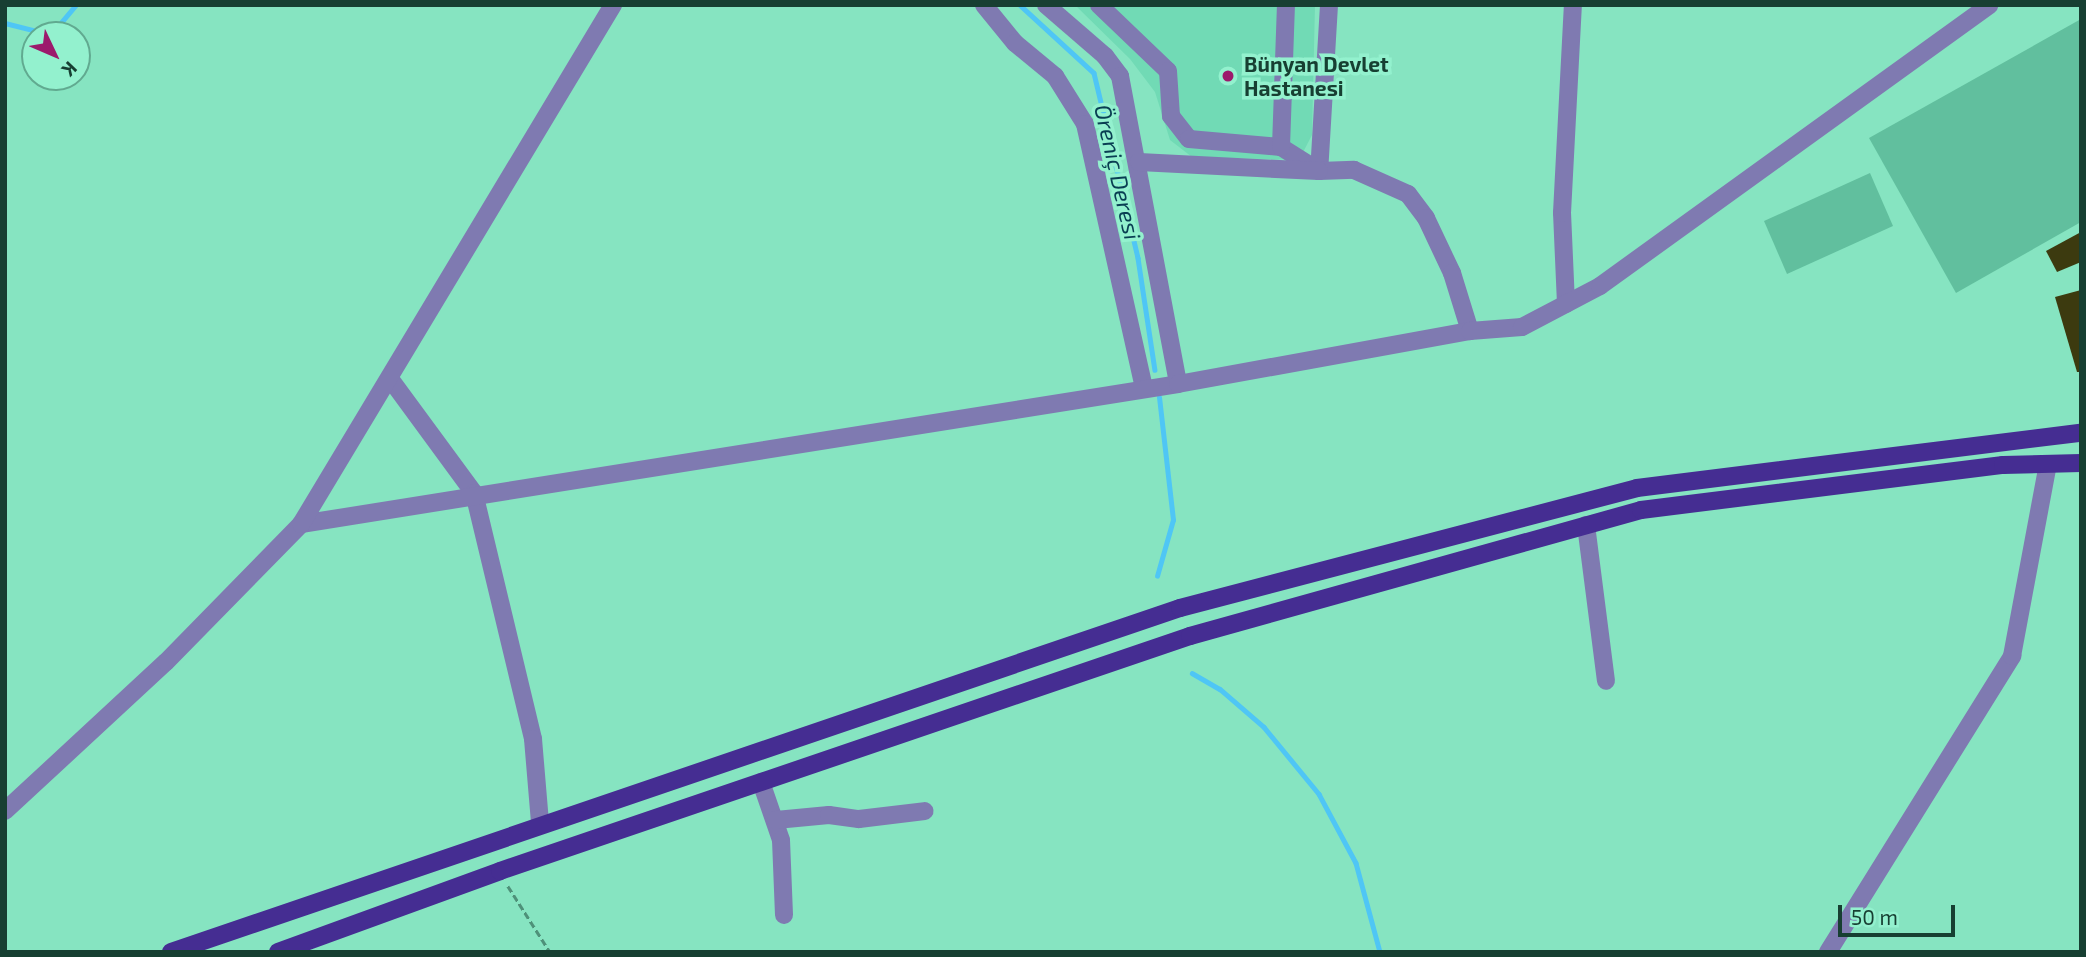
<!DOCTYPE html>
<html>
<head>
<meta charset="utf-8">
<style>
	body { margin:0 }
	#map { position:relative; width:2086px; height:957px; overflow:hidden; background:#86e4c1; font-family:"Exo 2",sans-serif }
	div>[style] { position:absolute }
	.built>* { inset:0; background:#71dab5 }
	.green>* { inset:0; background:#61bf9e }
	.stream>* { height:4.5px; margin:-2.25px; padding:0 2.25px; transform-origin:2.25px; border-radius:2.25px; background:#4fc6f5 }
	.building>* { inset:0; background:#3c3a0f }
	.path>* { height:2.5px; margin-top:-1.25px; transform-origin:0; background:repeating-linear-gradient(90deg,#4e9179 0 7px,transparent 0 10.5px) }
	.minor>* { height:18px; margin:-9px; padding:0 9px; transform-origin:9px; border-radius:9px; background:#7f7ab1 }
	.major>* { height:18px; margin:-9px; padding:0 9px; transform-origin:9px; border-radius:9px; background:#452d92 }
	.dots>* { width:19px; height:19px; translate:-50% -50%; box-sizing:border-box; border:4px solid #93f1ce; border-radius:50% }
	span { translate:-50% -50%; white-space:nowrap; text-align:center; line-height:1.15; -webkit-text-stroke:7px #93f1ce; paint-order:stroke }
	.poi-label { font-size:21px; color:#173f32; font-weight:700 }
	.left { translate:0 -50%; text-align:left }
	.water-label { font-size:23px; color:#093e52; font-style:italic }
	.frame { position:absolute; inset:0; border:7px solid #173f32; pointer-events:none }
	.north { position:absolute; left:21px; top:21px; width:70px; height:70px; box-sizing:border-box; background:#93f1ce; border:2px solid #61aa90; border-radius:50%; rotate:134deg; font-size:19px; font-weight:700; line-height:28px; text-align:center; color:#173f32 }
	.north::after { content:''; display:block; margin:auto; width:24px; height:32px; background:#9c1a6c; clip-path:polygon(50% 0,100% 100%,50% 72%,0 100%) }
	.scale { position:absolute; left:1838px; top:905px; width:117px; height:32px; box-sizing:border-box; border:4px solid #173f32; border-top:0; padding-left:9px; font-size:21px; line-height:24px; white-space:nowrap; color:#173f32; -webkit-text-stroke:5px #93f1ce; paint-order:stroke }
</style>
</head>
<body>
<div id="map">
	<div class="built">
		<div style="clip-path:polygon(1075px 5px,1315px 5px,1312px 135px,1299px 160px,1192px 157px,1170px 140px,1155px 92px,1130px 59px)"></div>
	</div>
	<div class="green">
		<div style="clip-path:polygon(2081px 19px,2081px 222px,1956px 293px,1869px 138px)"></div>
		<div style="clip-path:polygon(1870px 173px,1893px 226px,1787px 274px,1764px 221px)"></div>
	</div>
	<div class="stream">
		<div style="left:1020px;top:5px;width:100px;rotate:42.6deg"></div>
		<div style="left:1094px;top:73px;width:190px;rotate:76.6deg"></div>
		<div style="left:1138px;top:258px;width:113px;rotate:81.4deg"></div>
		<div style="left:5px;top:23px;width:37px;rotate:14deg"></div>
		<div style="left:41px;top:32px;width:19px;rotate:-21deg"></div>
		<div style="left:59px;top:25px;width:26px;rotate:-50deg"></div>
		<div style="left:1157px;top:576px;width:58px;rotate:-74.1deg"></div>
		<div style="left:1173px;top:520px;width:123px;rotate:-96.5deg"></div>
		<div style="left:1192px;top:673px;width:32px;rotate:30deg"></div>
		<div style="left:1220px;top:689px;width:58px;rotate:40.8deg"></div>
		<div style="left:1264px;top:727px;width:87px;rotate:50.6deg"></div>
		<div style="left:1319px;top:794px;width:78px;rotate:61.8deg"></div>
		<div style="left:1356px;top:863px;width:92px;rotate:74.9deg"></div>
	</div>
	<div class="building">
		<div style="clip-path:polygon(2081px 232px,2081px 262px,2057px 272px,2046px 251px)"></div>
		<div style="clip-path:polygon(2081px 290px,2081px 372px,2077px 372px,2055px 297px)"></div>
	</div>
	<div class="path">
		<div style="left:508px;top:886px;width:78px;rotate:57.5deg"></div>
	</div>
	<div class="minor">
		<div style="left:984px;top:5px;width:49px;rotate:50.8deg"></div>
		<div style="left:1015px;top:43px;width:52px;rotate:39.5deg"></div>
		<div style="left:1055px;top:76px;width:57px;rotate:58deg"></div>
		<div style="left:1085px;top:124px;width:271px;rotate:77.4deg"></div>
		<div style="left:1046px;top:5px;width:78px;rotate:40.8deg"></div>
		<div style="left:1105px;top:56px;width:25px;rotate:53deg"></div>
		<div style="left:1120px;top:76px;width:313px;rotate:79.3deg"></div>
		<div style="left:1099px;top:5px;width:95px;rotate:43.7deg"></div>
		<div style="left:1168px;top:71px;width:45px;rotate:86.2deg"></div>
		<div style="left:1171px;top:116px;width:29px;rotate:52deg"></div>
		<div style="left:1189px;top:139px;width:92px;rotate:5deg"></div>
		<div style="left:1281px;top:147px;width:45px;rotate:32.3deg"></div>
		<div style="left:1329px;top:5px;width:166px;rotate:93.4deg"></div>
		<div style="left:1319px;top:171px;width:35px;rotate:-2deg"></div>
		<div style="left:1354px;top:170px;width:59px;rotate:24deg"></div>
		<div style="left:1408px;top:194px;width:30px;rotate:53deg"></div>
		<div style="left:1426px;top:218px;width:61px;rotate:64.7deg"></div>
		<div style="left:1452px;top:273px;width:61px;rotate:72.8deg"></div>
		<div style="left:1281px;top:147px;width:142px;rotate:-88deg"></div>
		<div style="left:1139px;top:162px;width:180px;rotate:2.9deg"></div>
		<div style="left:1566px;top:304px;width:91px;rotate:-92.5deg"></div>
		<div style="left:1562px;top:213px;width:208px;rotate:-87deg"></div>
		<div style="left:391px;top:380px;width:140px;rotate:53.7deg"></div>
		<div style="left:474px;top:493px;width:253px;rotate:76.5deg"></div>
		<div style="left:533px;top:739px;width:84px;rotate:85.2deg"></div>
		<div style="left:301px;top:524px;width:888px;rotate:-9.07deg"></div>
		<div style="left:1178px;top:384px;width:297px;rotate:-10.3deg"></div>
		<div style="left:1470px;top:331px;width:52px;rotate:-4.4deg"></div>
		<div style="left:1522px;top:327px;width:88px;rotate:-27.7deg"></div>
		<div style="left:1600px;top:286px;width:480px;rotate:-35.8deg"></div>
		<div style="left:1586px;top:525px;width:157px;rotate:82.7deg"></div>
		<div style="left:761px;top:782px;width:61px;rotate:71deg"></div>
		<div style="left:781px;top:840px;width:75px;rotate:87.7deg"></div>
		<div style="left:5px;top:811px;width:219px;rotate:-42.8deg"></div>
		<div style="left:166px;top:662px;width:193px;rotate:-45.6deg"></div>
		<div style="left:301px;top:524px;width:606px;rotate:-58.99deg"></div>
		<div style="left:776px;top:820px;width:53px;rotate:-5.4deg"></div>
		<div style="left:829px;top:815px;width:30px;rotate:8deg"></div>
		<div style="left:859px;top:819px;width:66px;rotate:-6.9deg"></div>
		<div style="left:1828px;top:952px;width:349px;rotate:-58.1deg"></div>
		<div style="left:2012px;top:656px;width:195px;rotate:-79.4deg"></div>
	</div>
	<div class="major">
		<div style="left:171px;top:952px;width:1066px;rotate:-18.83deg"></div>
		<div style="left:1180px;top:608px;width:472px;rotate:-14.7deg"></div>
		<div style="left:1637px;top:488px;width:447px;rotate:-7.1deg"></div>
		<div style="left:278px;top:952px;width:236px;rotate:-20deg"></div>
		<div style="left:500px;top:871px;width:729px;rotate:-18.81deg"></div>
		<div style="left:1190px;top:636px;width:468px;rotate:-15.6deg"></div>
		<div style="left:1641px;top:510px;width:365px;rotate:-7.1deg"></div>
		<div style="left:2003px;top:465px;width:78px;rotate:-1.5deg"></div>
	</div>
	<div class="dots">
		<div style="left:1228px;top:76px;background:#9c1a6c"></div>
	</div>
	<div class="poi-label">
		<span class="left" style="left:1244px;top:76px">Bünyan Devlet<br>Hastanesi</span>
	</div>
	<div class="water-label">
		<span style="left:1118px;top:172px;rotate:77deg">Öreniç Deresi</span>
	</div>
	<div class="frame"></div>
	<div class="north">K</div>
	<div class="scale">50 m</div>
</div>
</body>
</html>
